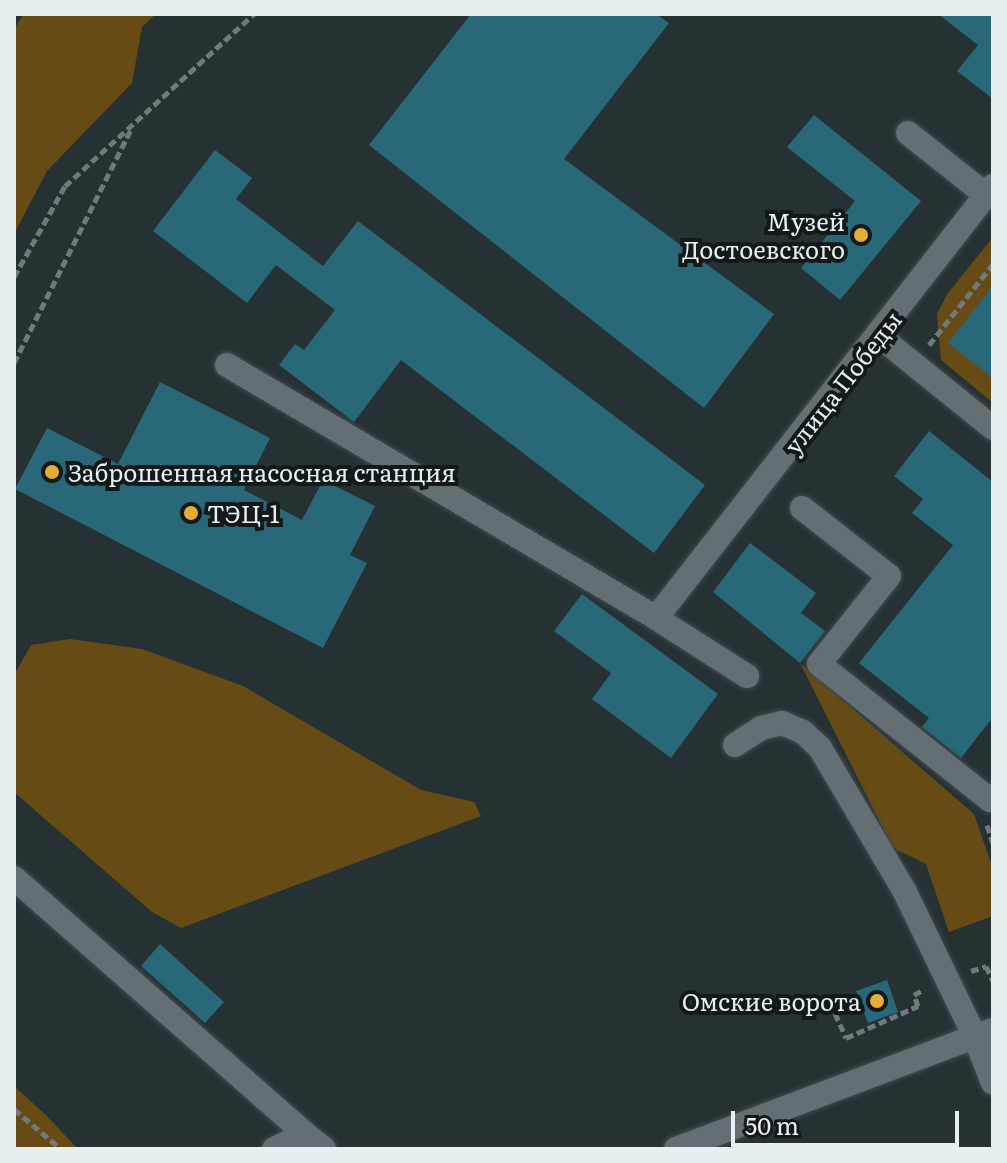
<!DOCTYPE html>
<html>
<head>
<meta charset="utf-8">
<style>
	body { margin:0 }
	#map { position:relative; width:1007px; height:1163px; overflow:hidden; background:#263134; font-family:Literata,serif }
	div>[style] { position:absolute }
	.green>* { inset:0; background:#664b15 }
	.building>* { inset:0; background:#286878 }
	.path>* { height:5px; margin-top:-2.5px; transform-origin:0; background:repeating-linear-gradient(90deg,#707a7d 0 8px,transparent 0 12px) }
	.roads { filter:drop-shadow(0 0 2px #434c4f) drop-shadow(0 0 2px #434c4f) }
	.minor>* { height:24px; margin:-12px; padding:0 12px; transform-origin:12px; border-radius:12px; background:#636f73 }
	.dots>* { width:22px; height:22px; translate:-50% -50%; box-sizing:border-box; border:4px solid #131819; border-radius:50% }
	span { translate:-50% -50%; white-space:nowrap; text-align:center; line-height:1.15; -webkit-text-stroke:8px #131819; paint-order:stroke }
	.poi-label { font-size:24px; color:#e8eff1 }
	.right { translate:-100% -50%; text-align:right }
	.left { translate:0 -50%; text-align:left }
	.street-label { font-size:24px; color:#e8eff1 }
	.frame { position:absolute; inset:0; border:16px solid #e8eff1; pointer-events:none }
	.scale { position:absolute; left:731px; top:1111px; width:228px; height:36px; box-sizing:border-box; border:4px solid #e8eff1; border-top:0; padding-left:10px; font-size:24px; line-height:28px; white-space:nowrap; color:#e8eff1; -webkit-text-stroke:6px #131819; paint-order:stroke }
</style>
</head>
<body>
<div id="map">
	<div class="green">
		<div style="clip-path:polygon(24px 14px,156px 14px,142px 27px,132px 83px,47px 171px,14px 234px,14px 29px)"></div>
		<div style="clip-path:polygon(993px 237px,993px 403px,941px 360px,937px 314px,948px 293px)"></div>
		<div style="clip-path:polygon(70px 639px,142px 649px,243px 686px,421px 790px,474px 802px,481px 816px,181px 928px,152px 912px,14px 792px,14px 675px,31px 645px)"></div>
		<div style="clip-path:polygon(800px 663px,974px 814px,993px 869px,993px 916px,949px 932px,926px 864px,893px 848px)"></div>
		<div style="clip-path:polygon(14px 1086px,46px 1115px,78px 1149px,14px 1149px)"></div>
	</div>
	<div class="building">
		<div style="clip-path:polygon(471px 14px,656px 14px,669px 23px,564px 159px,774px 314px,704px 408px,369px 145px)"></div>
		<div style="clip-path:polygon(938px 14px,993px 14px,993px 99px,957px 71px,978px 45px)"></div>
		<div style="clip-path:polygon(814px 115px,921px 201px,840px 300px,801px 268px,855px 201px,787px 147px)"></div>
		<div style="clip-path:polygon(215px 150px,252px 178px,236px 199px,323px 266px,358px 221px,705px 485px,654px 553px,401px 360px,354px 422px,279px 365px,295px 344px,304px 350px,335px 310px,276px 265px,247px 303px,153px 231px)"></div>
		<div style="clip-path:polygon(993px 286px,993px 378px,948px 343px)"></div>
		<div style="clip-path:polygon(160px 382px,270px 438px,244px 490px,302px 520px,323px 480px,375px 506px,350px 555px,367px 563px,323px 648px,15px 489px,47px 428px,118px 464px)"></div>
		<div style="clip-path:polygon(929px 431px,993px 482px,993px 717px,961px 758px,922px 727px,929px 718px,859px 663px,953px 545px,912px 513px,923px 499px,894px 476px)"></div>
		<div style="clip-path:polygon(750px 543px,816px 593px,801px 613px,825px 631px,800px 663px,713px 592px)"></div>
		<div style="clip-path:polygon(582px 594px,718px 694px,671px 758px,592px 699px,611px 673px,554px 631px)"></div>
		<div style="clip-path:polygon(160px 944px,224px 1002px,205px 1023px,141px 966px)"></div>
		<div style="clip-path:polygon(887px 980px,898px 1012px,868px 1023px,856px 991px)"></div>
	</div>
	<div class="path">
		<div style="left:14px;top:277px;width:104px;rotate:-60.7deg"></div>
		<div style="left:65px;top:186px;width:256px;rotate:-42.3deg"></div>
		<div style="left:929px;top:345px;width:103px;rotate:-51.7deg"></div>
		<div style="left:14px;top:363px;width:264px;rotate:-63.4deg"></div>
		<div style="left:987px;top:825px;width:19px;rotate:72deg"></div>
		<div style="left:971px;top:971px;width:16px;rotate:-18deg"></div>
		<div style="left:986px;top:966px;width:17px;rotate:65deg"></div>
		<div style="left:835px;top:1013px;width:27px;rotate:66deg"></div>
		<div style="left:846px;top:1038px;width:79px;rotate:-24deg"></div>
		<div style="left:918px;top:1006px;width:12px;rotate:-110deg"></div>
		<div style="left:914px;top:995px;width:10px;rotate:-29deg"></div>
		<div style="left:14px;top:1109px;width:62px;rotate:40.4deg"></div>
	</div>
	<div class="roads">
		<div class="minor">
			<div style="left:908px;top:133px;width:100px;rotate:38.5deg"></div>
			<div style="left:879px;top:336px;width:146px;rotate:38.9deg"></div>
			<div style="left:227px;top:365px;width:498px;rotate:30.5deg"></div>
			<div style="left:656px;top:618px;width:108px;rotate:32.5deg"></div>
			<div style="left:802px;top:508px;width:110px;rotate:38deg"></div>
			<div style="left:889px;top:576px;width:112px;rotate:128.5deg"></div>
			<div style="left:819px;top:664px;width:218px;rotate:38.5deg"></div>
			<div style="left:990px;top:800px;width:5px;rotate:-53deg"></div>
			<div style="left:656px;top:618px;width:548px;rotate:-52.04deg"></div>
			<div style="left:735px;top:745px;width:31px;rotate:-33deg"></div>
			<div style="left:761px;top:728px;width:22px;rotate:-13deg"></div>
			<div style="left:782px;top:723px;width:23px;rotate:23deg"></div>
			<div style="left:803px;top:732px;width:23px;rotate:43deg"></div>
			<div style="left:820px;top:748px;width:165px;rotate:59.4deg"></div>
			<div style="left:904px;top:890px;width:163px;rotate:64.2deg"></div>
			<div style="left:975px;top:1037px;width:49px;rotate:68.6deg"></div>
			<div style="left:14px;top:878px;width:388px;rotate:41.3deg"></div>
			<div style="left:274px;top:1149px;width:34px;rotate:-26deg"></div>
			<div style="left:305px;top:1134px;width:24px;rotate:38deg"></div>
			<div style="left:676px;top:1149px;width:339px;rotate:-20.6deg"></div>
		</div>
	</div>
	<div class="dots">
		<div style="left:861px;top:235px;background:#e7ac37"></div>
		<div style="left:52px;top:472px;background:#e7ac37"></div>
		<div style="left:191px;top:513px;background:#e7ac37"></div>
		<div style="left:877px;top:1001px;background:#e7ac37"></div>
	</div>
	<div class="poi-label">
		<span class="right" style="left:845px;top:235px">Музей<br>Достоевского</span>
		<span class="left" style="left:68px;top:472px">Заброшенная насосная станция</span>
		<span class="left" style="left:207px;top:513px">ТЭЦ-1</span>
		<span class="right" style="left:861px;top:1001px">Омские ворота</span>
	</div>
	<div class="street-label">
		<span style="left:842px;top:382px;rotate:-52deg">улица Победы</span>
	</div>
	<div class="frame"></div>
	<div class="scale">50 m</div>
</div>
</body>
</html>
